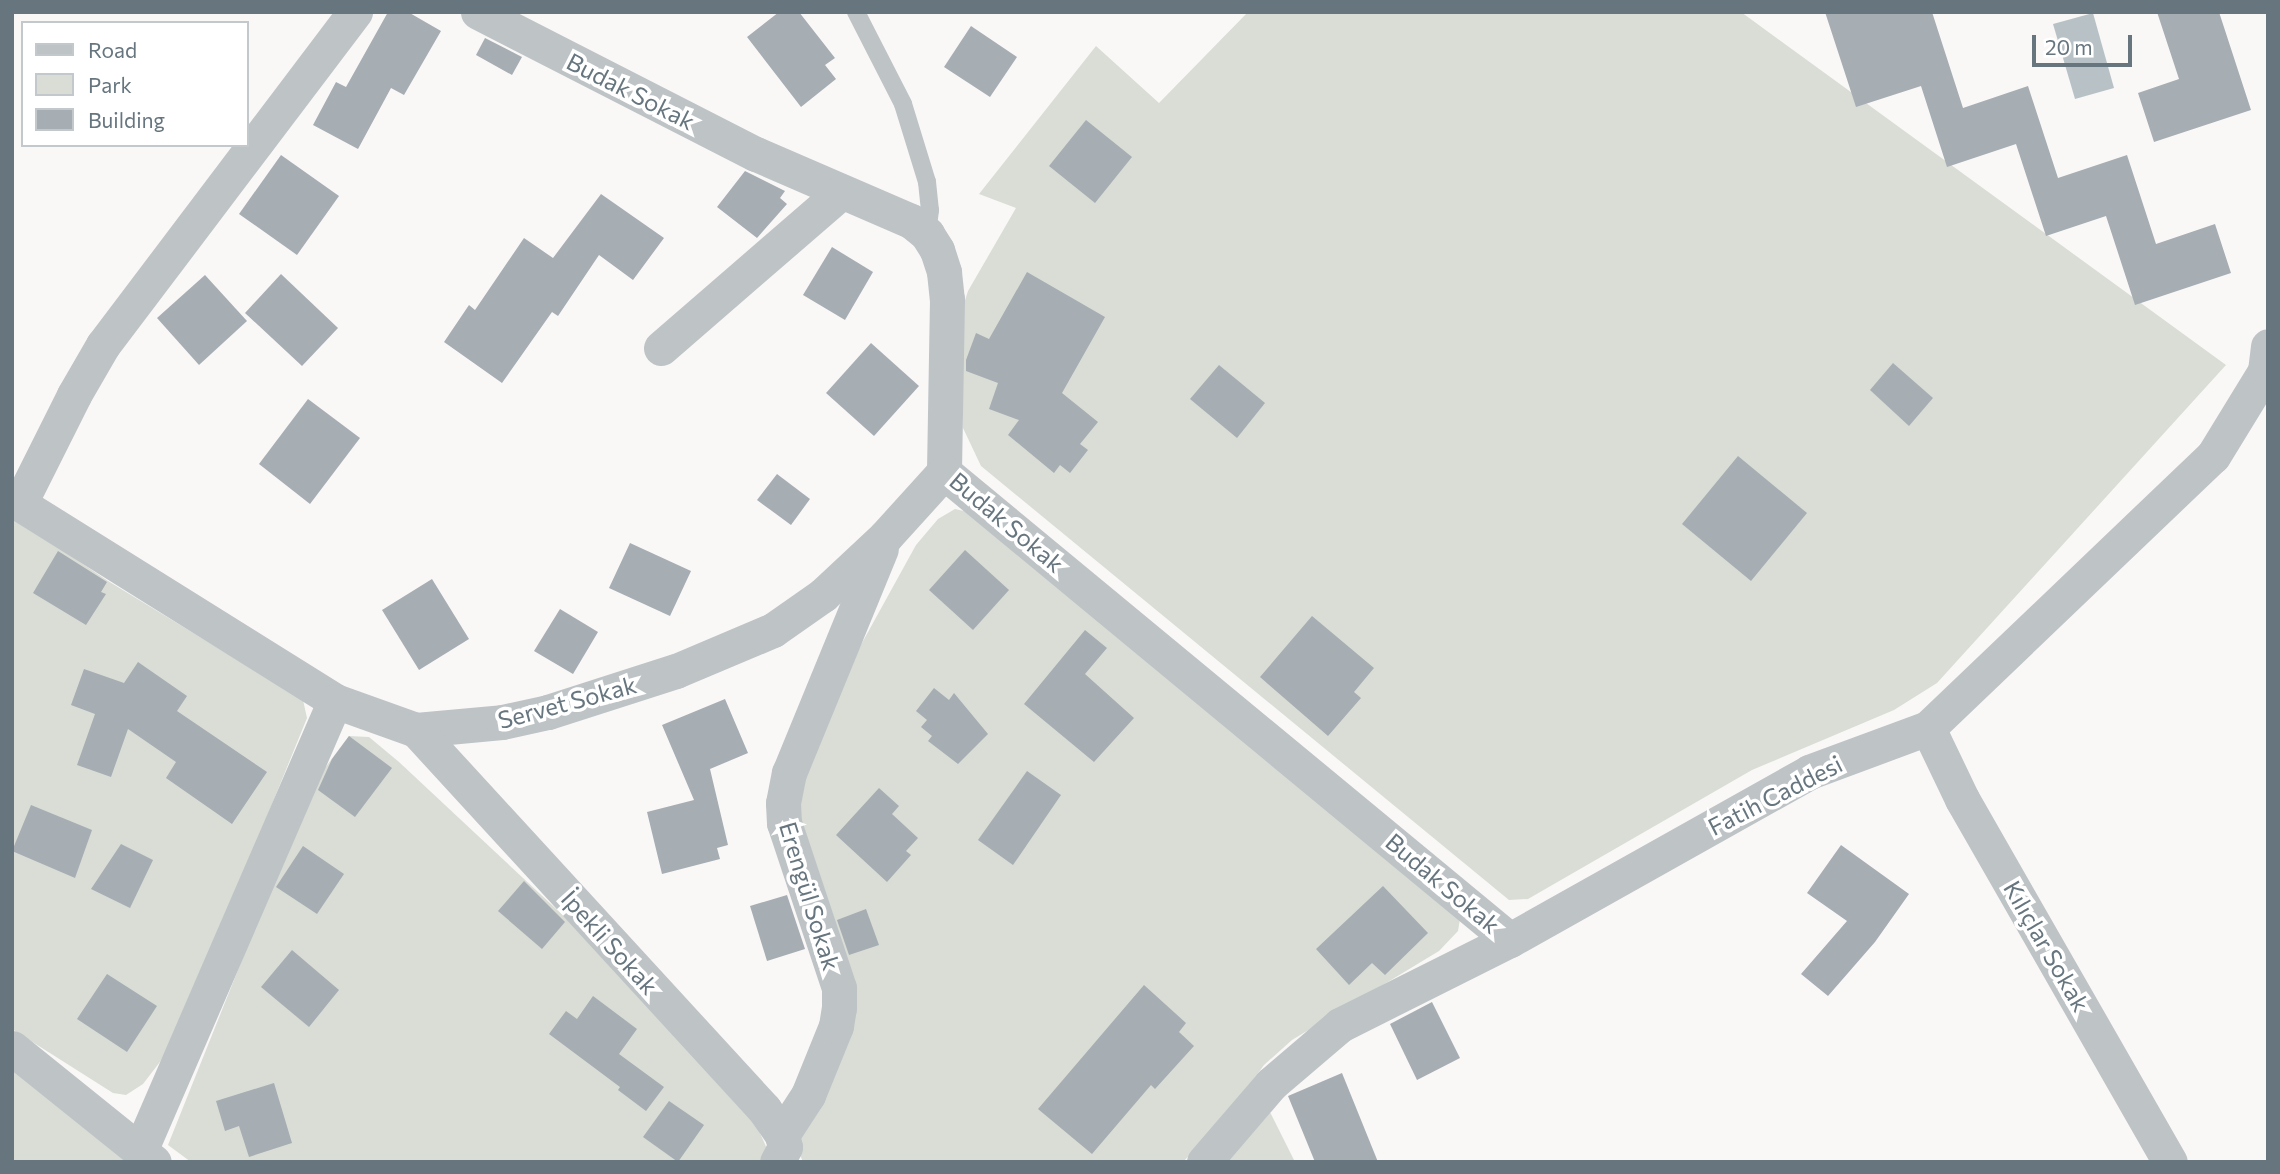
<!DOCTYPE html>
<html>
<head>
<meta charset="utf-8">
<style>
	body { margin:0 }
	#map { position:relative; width:2280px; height:1174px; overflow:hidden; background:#f9f8f7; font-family:Commissioner,sans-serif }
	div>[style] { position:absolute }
	.green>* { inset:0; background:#d9ddd6 }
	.water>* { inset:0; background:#b8c2c6 }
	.building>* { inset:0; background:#a6adb3 }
	.lane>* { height:18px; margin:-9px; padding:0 9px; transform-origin:9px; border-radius:9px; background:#bec3c6 }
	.street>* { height:35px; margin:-17.5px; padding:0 17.5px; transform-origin:17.5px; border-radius:17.5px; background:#bec3c6 }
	span { translate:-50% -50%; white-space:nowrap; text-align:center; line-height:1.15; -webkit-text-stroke:7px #fff; paint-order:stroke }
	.street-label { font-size:24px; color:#66757e }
	.frame { position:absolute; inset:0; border:14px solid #66757e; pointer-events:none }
	.legend { position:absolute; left:21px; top:21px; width:228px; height:126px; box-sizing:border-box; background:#fff; border:2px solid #c2c8cb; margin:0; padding:9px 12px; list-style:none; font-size:21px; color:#66757e }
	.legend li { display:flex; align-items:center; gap:14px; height:35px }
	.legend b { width:35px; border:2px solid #c2c8cb }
	.scale { position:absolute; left:2032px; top:35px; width:100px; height:32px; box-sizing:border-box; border:4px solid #66757e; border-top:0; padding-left:9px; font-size:21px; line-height:24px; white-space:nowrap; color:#66757e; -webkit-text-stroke:5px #fff; paint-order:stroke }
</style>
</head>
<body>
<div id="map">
	<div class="green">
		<div style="clip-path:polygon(1248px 12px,1741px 12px,2226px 365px,1937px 683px,1894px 710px,1752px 770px,1528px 899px,1509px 900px,981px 466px,963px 428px,960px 316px,968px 291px,1016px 208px,979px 194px,1096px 46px,1159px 103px)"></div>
		<div style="clip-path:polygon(955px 509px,968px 512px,1460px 919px,1458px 931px,1439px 951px,1292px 1040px,1264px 1065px,1230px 1112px,1183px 1162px,803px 1162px,796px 1145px,849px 1028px,795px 830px,796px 790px,825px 710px,916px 545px,938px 519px)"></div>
		<div style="clip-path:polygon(12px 516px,108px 581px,303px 700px,307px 718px,207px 964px,166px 1054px,143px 1084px,126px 1095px,113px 1093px,12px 1029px)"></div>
		<div style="clip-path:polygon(349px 736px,369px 737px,399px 762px,568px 920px,755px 1122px,768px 1151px,762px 1162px,191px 1162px,168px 1145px,312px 785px)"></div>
		<div style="clip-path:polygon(12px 1069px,128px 1162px,12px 1162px)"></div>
		<div style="clip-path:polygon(1267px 1106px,1295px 1162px,1224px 1162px)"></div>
	</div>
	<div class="water">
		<div style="clip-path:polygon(2093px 13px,2114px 88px,2075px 99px,2053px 24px)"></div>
	</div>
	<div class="building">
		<div style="clip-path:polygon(388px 12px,408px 12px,441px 31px,404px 95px,391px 88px,358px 149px,313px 125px,336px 82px,346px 87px)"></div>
		<div style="clip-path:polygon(779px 12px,799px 12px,835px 58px,825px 65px,836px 79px,801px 107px,747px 37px)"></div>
		<div style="clip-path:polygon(1825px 12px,1932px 12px,1963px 108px,2028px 86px,2058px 178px,2127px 155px,2156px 244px,2215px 224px,2231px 273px,2135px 305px,2106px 216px,2046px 236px,2016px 144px,1947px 167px,1921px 86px,1856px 107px)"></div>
		<div style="clip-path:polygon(2157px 12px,2219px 12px,2251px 110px,2154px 142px,2138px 93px,2179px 79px)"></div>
		<div style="clip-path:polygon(971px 26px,1017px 57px,990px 97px,944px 67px)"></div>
		<div style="clip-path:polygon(485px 38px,522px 57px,512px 75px,476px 55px)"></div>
		<div style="clip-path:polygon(1086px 120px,1132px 157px,1095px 203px,1049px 166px)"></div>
		<div style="clip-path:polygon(281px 155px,339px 196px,297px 255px,239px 214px)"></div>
		<div style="clip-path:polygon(745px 171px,785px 191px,780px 198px,787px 204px,757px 238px,717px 207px)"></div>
		<div style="clip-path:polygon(601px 194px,664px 238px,633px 280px,599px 255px,558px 316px,552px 312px,502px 383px,444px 342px,469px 305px,475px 310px,524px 238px,553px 258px)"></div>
		<div style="clip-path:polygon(832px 247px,873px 272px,845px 320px,803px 295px)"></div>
		<div style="clip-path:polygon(1027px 272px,1105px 317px,1062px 393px,1098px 422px,1080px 444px,1088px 450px,1070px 473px,1060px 465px,1054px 473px,1008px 435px,1019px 420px,989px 409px,998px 383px,966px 371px,966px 360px,976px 333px,989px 339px)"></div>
		<div style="clip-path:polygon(281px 274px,338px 328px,302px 366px,245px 313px)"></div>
		<div style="clip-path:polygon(205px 275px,247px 321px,199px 365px,157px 318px)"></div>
		<div style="clip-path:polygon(871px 343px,919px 386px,874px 436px,826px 393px)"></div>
		<div style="clip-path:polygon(1893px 363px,1933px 398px,1909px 426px,1870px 390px)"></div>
		<div style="clip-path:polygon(1219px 365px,1265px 403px,1237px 438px,1190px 399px)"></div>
		<div style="clip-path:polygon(308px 399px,360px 438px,310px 504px,259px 464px)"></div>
		<div style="clip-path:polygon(1738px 456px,1807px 513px,1751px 581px,1682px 524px)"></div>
		<div style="clip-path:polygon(777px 474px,810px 499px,791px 525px,757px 500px)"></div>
		<div style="clip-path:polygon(630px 543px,691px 571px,670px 616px,609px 588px)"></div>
		<div style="clip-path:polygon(965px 550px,1009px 590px,973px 630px,929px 590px)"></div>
		<div style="clip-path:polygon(58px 551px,107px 582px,101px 592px,106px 594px,86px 625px,33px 593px)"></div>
		<div style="clip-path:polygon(432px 579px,469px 639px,419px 670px,382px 610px)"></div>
		<div style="clip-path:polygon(560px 609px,598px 632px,573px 674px,534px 651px)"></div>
		<div style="clip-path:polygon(1312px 616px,1374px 668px,1354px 692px,1361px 698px,1328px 736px,1260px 677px)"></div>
		<div style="clip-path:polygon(1085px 630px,1107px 648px,1085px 674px,1134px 718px,1094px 762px,1024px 704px)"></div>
		<div style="clip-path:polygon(138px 662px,187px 696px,177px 711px,267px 772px,232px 824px,166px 778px,176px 762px,128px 729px,111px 777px,77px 765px,95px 714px,71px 705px,84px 669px,124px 683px)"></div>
		<div style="clip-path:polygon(934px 688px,949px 700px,954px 693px,988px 734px,958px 764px,928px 741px,932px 736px,921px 727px,927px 720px,916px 711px)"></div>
		<div style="clip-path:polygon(725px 699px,748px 753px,710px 769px,728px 845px,717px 848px,720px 859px,662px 874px,647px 812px,694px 800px,662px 725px)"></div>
		<div style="clip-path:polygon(349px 736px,392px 768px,355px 817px,318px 790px,332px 759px)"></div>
		<div style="clip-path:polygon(1027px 771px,1061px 795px,1013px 865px,978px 840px)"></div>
		<div style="clip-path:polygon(879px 788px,899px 806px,892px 814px,918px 838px,906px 851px,911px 855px,887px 882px,836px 835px)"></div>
		<div style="clip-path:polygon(31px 805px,92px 830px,75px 878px,12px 851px)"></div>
		<div style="clip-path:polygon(121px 844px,153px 860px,130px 908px,91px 889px)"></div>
		<div style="clip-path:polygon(1841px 845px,1909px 894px,1875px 942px,1828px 996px,1801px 974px,1847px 921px,1807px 893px)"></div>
		<div style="clip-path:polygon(303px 846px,344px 874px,317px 914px,276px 887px)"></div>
		<div style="clip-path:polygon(524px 881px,565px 922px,542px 949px,498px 911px)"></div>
		<div style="clip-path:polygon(1383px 886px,1428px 933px,1385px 975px,1372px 963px,1349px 985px,1316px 949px)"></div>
		<div style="clip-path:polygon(787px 895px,805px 949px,767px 961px,750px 906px)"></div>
		<div style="clip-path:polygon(866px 909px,879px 945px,849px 955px,837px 920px)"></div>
		<div style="clip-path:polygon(292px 950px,339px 990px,309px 1027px,261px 987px)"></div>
		<div style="clip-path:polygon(107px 974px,157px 1006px,127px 1052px,77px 1019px)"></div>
		<div style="clip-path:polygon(1144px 985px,1186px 1023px,1179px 1032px,1194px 1046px,1155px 1089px,1151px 1085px,1092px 1154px,1038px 1109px)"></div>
		<div style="clip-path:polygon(593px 996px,637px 1029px,619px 1054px,664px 1087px,646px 1111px,618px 1090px,620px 1087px,549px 1034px,566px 1011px,577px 1019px)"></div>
		<div style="clip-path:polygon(1432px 1002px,1460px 1058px,1417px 1080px,1390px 1024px)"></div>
		<div style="clip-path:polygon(1342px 1073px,1378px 1162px,1315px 1162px,1288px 1096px)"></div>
		<div style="clip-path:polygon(274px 1083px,292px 1143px,249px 1157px,239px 1126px,225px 1131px,216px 1101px)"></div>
		<div style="clip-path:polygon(669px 1101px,704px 1125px,678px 1162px,643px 1137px)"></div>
	</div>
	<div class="lane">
		<div style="left:856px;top:12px;width:103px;rotate:62.9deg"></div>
		<div style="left:903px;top:104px;width:82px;rotate:72.9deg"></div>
		<div style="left:927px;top:182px;width:28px;rotate:84deg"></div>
		<div style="left:930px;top:210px;width:24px;rotate:97deg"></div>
	</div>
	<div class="street">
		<div style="left:478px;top:12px;width:312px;rotate:27.1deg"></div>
		<div style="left:756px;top:154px;width:169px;rotate:23.4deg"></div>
		<div style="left:911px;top:221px;width:21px;rotate:39deg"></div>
		<div style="left:927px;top:234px;width:19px;rotate:58deg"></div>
		<div style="left:937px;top:250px;width:23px;rotate:72deg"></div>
		<div style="left:944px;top:272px;width:27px;rotate:84deg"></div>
		<div style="left:947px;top:299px;width:173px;rotate:91deg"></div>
		<div style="left:944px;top:472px;width:734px;rotate:39.59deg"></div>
		<div style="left:661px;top:348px;width:238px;rotate:-40.9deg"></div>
		<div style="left:12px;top:499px;width:381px;rotate:32deg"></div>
		<div style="left:335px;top:701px;width:86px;rotate:19.7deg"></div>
		<div style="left:416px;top:730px;width:86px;rotate:-5.3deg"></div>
		<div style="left:502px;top:722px;width:47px;rotate:-12.3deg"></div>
		<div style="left:548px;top:712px;width:134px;rotate:-17.8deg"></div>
		<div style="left:676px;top:671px;width:105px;rotate:-22.9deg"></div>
		<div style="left:773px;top:630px;width:61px;rotate:-35deg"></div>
		<div style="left:823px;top:595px;width:85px;rotate:-43.1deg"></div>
		<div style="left:885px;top:537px;width:88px;rotate:-47.8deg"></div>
		<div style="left:20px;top:503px;width:121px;rotate:-63.4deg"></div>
		<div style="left:74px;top:395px;width:58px;rotate:-59.9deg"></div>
		<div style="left:103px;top:345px;width:418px;rotate:-52.9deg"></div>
		<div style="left:1928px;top:728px;width:79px;rotate:64.4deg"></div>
		<div style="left:1962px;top:799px;width:418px;rotate:60.2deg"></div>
		<div style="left:416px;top:730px;width:515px;rotate:47.44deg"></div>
		<div style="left:764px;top:1109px;width:32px;rotate:55deg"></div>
		<div style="left:782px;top:1135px;width:12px;rotate:76deg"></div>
		<div style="left:785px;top:1147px;width:17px;rotate:118deg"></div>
		<div style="left:12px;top:1048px;width:182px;rotate:38.8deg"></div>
		<div style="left:782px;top:1135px;width:48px;rotate:-57deg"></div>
		<div style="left:808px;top:1095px;width:74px;rotate:-67.9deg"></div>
		<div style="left:836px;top:1026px;width:18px;rotate:-81deg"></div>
		<div style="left:839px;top:1008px;width:20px;rotate:-90deg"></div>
		<div style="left:839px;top:988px;width:174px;rotate:-108.4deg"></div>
		<div style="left:784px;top:823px;width:20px;rotate:-93deg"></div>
		<div style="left:783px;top:803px;width:31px;rotate:-79deg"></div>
		<div style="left:789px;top:773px;width:242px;rotate:-67.7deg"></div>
		<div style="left:140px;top:1151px;width:490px;rotate:-66.6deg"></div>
		<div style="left:1204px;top:1162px;width:103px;rotate:-49.3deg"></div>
		<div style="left:1271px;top:1084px;width:91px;rotate:-40.5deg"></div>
		<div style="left:1340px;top:1025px;width:190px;rotate:-26.6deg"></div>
		<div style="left:1510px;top:940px;width:343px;rotate:-29.3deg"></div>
		<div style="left:1809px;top:772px;width:127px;rotate:-20.3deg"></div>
		<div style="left:1928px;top:728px;width:394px;rotate:-43.7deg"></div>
		<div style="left:2213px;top:456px;width:100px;rotate:-58.5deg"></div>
		<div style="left:2265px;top:371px;width:25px;rotate:-83deg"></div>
	</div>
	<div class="street-label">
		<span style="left:631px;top:91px;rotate:27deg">Budak Sokak</span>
		<span style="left:1007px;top:522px;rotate:40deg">Budak Sokak</span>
		<span style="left:567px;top:702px;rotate:-15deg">Servet Sokak</span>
		<span style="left:1775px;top:795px;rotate:-27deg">Fatih Caddesi</span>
		<span style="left:1443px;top:883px;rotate:40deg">Budak Sokak</span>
		<span style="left:810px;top:896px;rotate:73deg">Erengül Sokak</span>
		<span style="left:610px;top:942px;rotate:48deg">İpekli Sokak</span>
		<span style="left:2047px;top:946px;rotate:60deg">Kılıçlar Sokak</span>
	</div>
	<div class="frame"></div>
	<ul class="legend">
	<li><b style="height:9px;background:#bec3c6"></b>Road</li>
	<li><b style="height:19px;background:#d9ddd6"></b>Park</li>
	<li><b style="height:19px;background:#a6adb3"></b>Building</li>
	</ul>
	<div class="scale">20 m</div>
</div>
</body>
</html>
